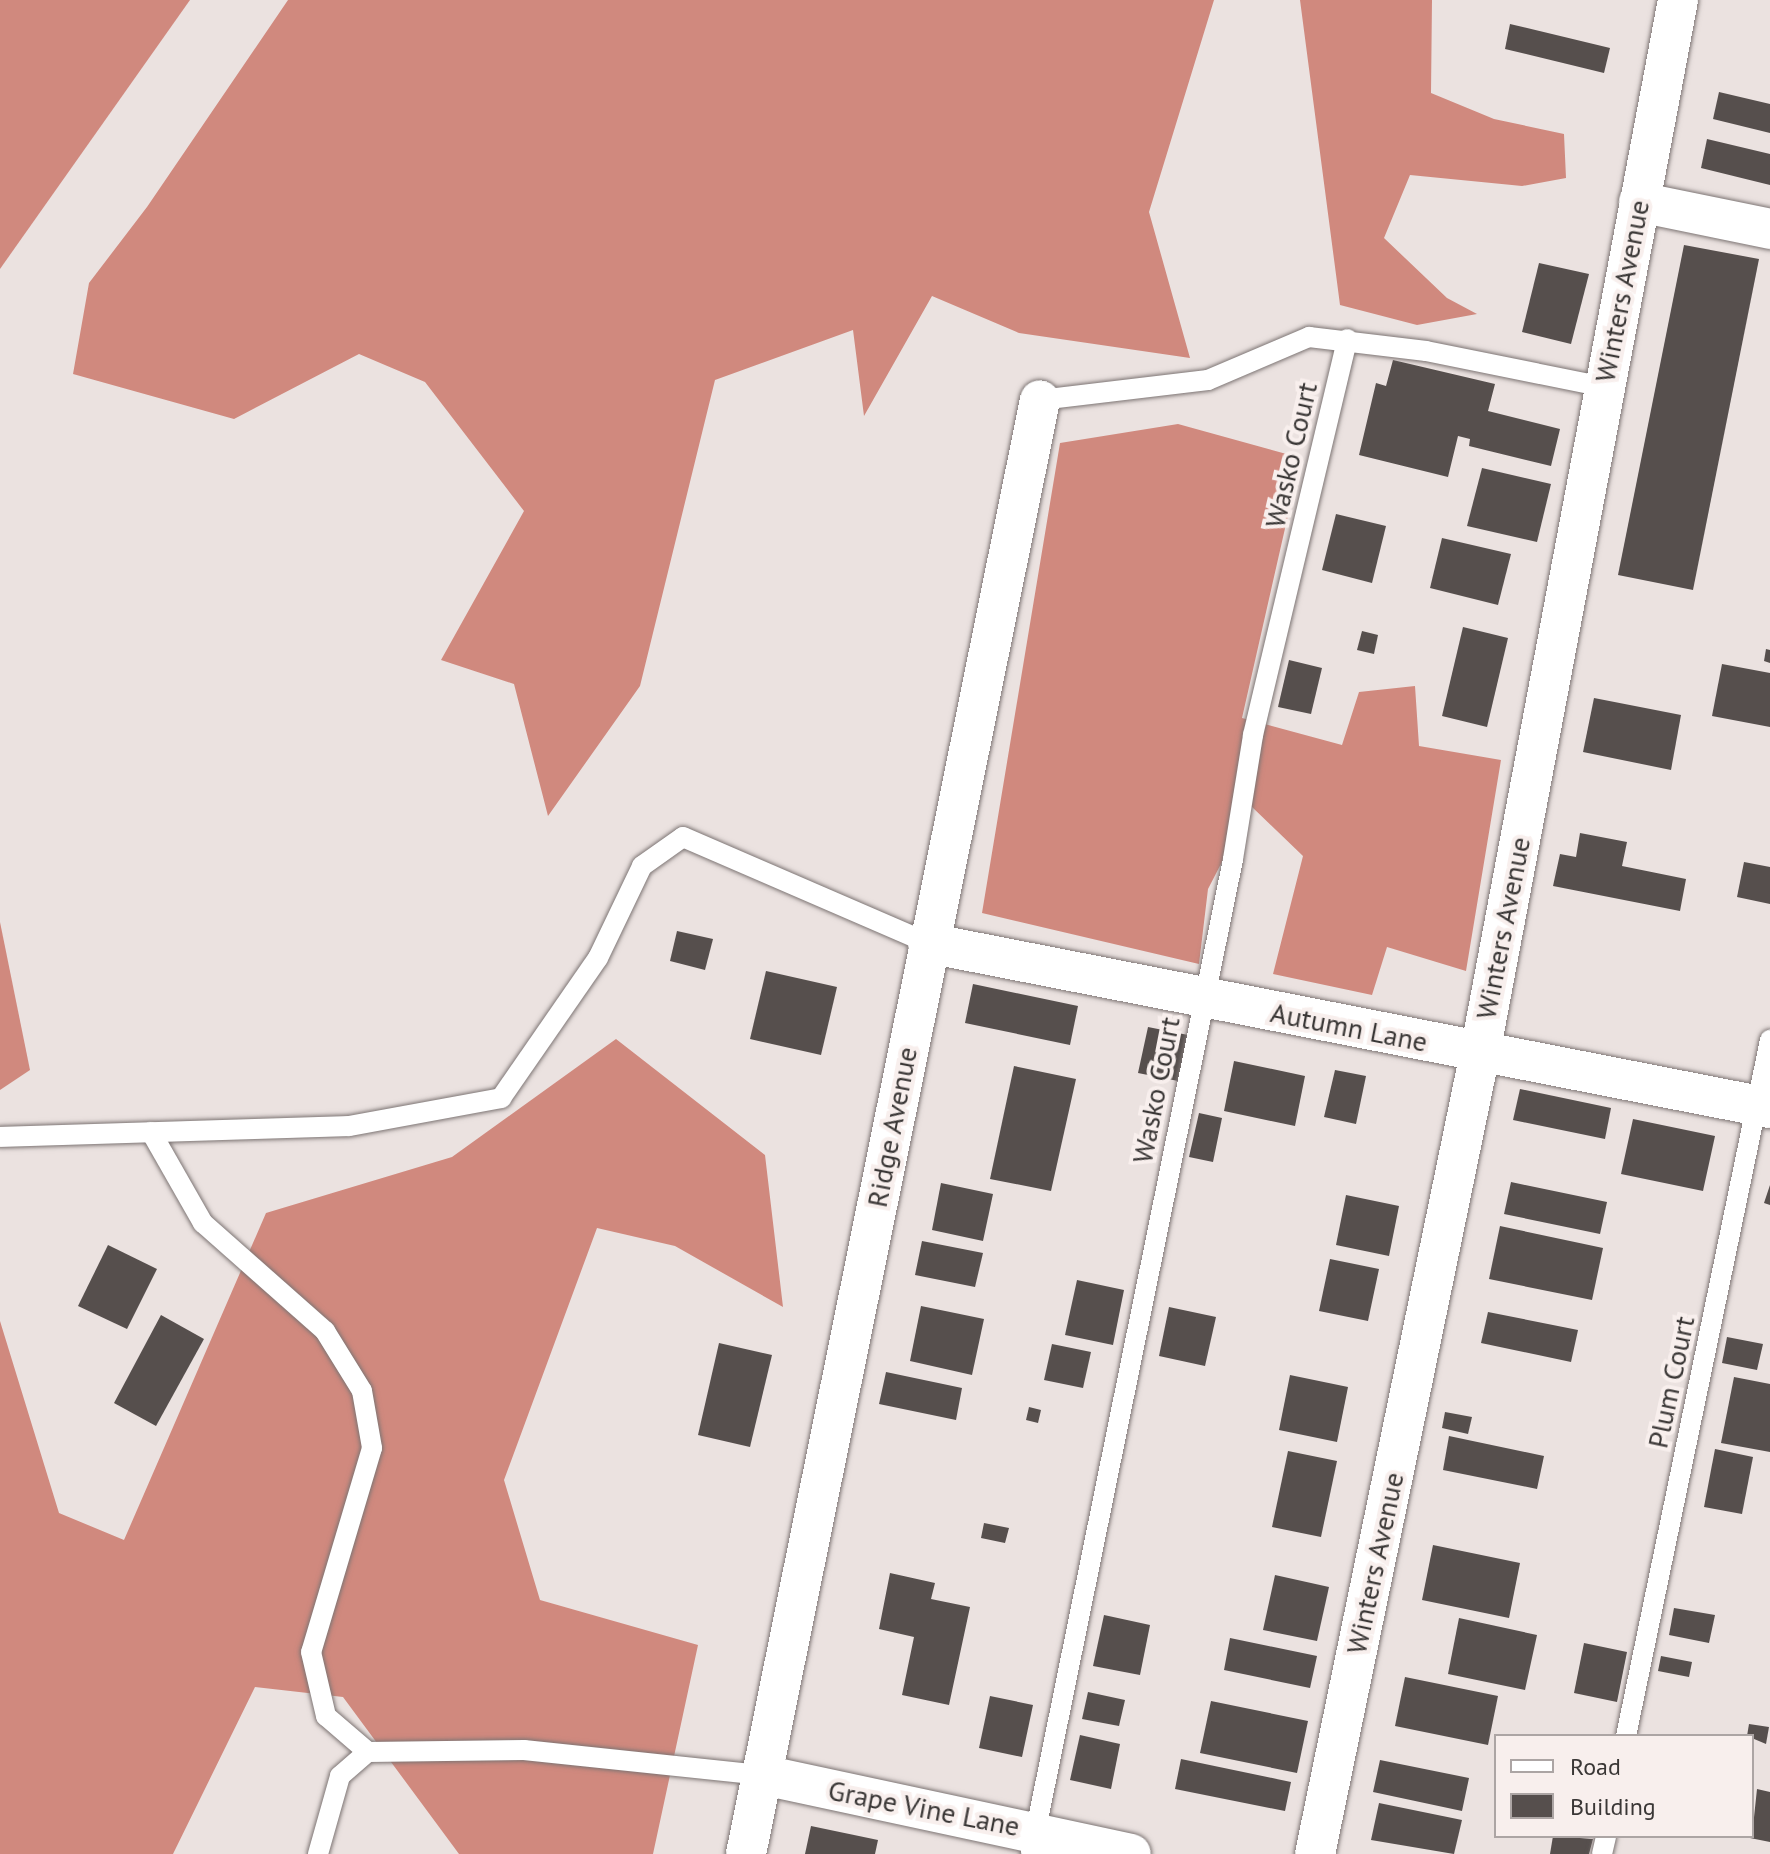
<!DOCTYPE html>
<html>
<head>
<meta charset="utf-8">
<style>
	body { margin:0 }
	#map { position:relative; width:1770px; height:1854px; overflow:hidden; background:#ebe2e0; font-family:"PT Sans",sans-serif }
	div>[style] { position:absolute }
	.forest>* { inset:0; background:#d0897e }
	.building>* { inset:0; background:#564f4d }
	.roads { filter:drop-shadow(0 0 2px #7d7574) drop-shadow(0 0 2px #7d7574) }
	.service>* { height:20px; margin:-10px; padding:0 10px; transform-origin:10px; border-radius:10px; background:#fff }
	.minor>* { height:40px; margin:-20px; padding:0 20px; transform-origin:20px; border-radius:20px; background:#fff }
	span { translate:-50% -50%; white-space:nowrap; text-align:center; line-height:1.15; -webkit-text-stroke:8px #f8efed; paint-order:stroke }
	.street-label { font-size:28px; color:#3a3736 }
	.legend { position:absolute; left:1494px; top:1734px; width:260px; height:104px; box-sizing:border-box; background:#f8efed; border:2px solid #aca5a4; margin:0; padding:10px 14px; list-style:none; font-size:24px; color:#3a3736 }
	.legend li { display:flex; align-items:center; gap:16px; height:40px }
	.legend b { width:40px; border:2px solid #aca5a4 }
</style>
</head>
<body>
<div id="map">
	<div class="forest">
		<div style="clip-path:polygon(0 0,190px 0,0 269px)"></div>
		<div style="clip-path:polygon(288px 0,1214px 0,1149px 212px,1190px 358px,1019px 333px,932px 296px,864px 416px,853px 330px,715px 380px,640px 686px,548px 816px,514px 684px,441px 660px,524px 511px,425px 382px,359px 354px,234px 419px,73px 374px,89px 283px,147px 207px)"></div>
		<div style="clip-path:polygon(1300px 0,1432px 0,1431px 93px,1494px 119px,1564px 134px,1566px 178px,1522px 186px,1410px 175px,1384px 238px,1447px 298px,1477px 314px,1417px 325px,1340px 305px)"></div>
		<div style="clip-path:polygon(1178px 424px,1301px 458px,1242px 718px,1342px 745px,1359px 692px,1415px 686px,1419px 746px,1501px 760px,1466px 971px,1387px 947px,1372px 995px,1273px 974px,1303px 856px,1251px 806px,1208px 889px,1199px 964px,982px 913px,1060px 443px)"></div>
		<div style="clip-path:polygon(0 922px,30px 1070px,0 1090px)"></div>
		<div style="clip-path:polygon(616px 1039px,765px 1155px,783px 1307px,675px 1246px,597px 1228px,504px 1480px,540px 1600px,698px 1645px,653px 1854px,459px 1854px,343px 1697px,255px 1687px,173px 1854px,0 1854px,0 1321px,59px 1513px,124px 1540px,266px 1213px,452px 1157px)"></div>
	</div>
	<div class="building">
		<div style="clip-path:polygon(1510px 24px,1610px 48px,1604px 73px,1505px 49px)"></div>
		<div style="clip-path:polygon(1719px 92px,1770px 104px,1770px 133px,1713px 119px)"></div>
		<div style="clip-path:polygon(1707px 139px,1770px 154px,1770px 185px,1701px 168px)"></div>
		<div style="clip-path:polygon(1684px 245px,1759px 259px,1693px 590px,1618px 575px)"></div>
		<div style="clip-path:polygon(1539px 263px,1589px 274px,1571px 344px,1522px 332px)"></div>
		<div style="clip-path:polygon(1393px 360px,1495px 384px,1488px 411px,1560px 429px,1551px 466px,1469px 446px,1470px 439px,1458px 436px,1448px 477px,1359px 455px,1376px 383px,1386px 386px)"></div>
		<div style="clip-path:polygon(1482px 468px,1551px 484px,1537px 542px,1467px 526px)"></div>
		<div style="clip-path:polygon(1336px 514px,1386px 526px,1372px 583px,1322px 570px)"></div>
		<div style="clip-path:polygon(1442px 538px,1511px 554px,1498px 605px,1430px 588px)"></div>
		<div style="clip-path:polygon(1463px 627px,1508px 638px,1487px 727px,1442px 716px)"></div>
		<div style="clip-path:polygon(1362px 631px,1378px 635px,1374px 654px,1357px 650px)"></div>
		<div style="clip-path:polygon(1766px 649px,1770px 650px,1770px 663px,1764px 661px)"></div>
		<div style="clip-path:polygon(1289px 660px,1322px 668px,1311px 714px,1278px 707px)"></div>
		<div style="clip-path:polygon(1722px 664px,1770px 673px,1770px 727px,1712px 716px)"></div>
		<div style="clip-path:polygon(1594px 698px,1681px 715px,1671px 770px,1583px 752px)"></div>
		<div style="clip-path:polygon(1580px 833px,1627px 842px,1622px 866px,1686px 879px,1680px 911px,1553px 886px,1560px 854px,1576px 857px)"></div>
		<div style="clip-path:polygon(1744px 862px,1770px 867px,1770px 904px,1737px 897px)"></div>
		<div style="clip-path:polygon(677px 931px,713px 939px,705px 970px,670px 961px)"></div>
		<div style="clip-path:polygon(766px 971px,837px 987px,821px 1055px,750px 1039px)"></div>
		<div style="clip-path:polygon(973px 984px,1078px 1006px,1070px 1045px,965px 1023px)"></div>
		<div style="clip-path:polygon(1148px 1027px,1188px 1035px,1178px 1081px,1138px 1073px)"></div>
		<div style="clip-path:polygon(1234px 1061px,1305px 1076px,1295px 1126px,1224px 1111px)"></div>
		<div style="clip-path:polygon(1014px 1066px,1076px 1079px,1051px 1191px,990px 1179px)"></div>
		<div style="clip-path:polygon(1335px 1070px,1366px 1076px,1356px 1124px,1324px 1117px)"></div>
		<div style="clip-path:polygon(1520px 1089px,1611px 1108px,1605px 1139px,1513px 1120px)"></div>
		<div style="clip-path:polygon(1199px 1113px,1222px 1118px,1213px 1162px,1189px 1157px)"></div>
		<div style="clip-path:polygon(1633px 1119px,1715px 1136px,1703px 1191px,1621px 1174px)"></div>
		<div style="clip-path:polygon(1511px 1182px,1607px 1202px,1600px 1234px,1504px 1214px)"></div>
		<div style="clip-path:polygon(941px 1183px,993px 1194px,983px 1241px,932px 1230px)"></div>
		<div style="clip-path:polygon(1770px 1185px,1770px 1205px,1764px 1203px)"></div>
		<div style="clip-path:polygon(1346px 1195px,1399px 1206px,1389px 1256px,1336px 1245px)"></div>
		<div style="clip-path:polygon(1500px 1226px,1603px 1248px,1592px 1300px,1489px 1279px)"></div>
		<div style="clip-path:polygon(922px 1241px,983px 1253px,975px 1287px,915px 1275px)"></div>
		<div style="clip-path:polygon(108px 1245px,157px 1269px,127px 1329px,78px 1306px)"></div>
		<div style="clip-path:polygon(1330px 1259px,1379px 1269px,1368px 1321px,1319px 1311px)"></div>
		<div style="clip-path:polygon(1077px 1280px,1124px 1290px,1113px 1345px,1065px 1335px)"></div>
		<div style="clip-path:polygon(921px 1306px,984px 1319px,972px 1375px,910px 1361px)"></div>
		<div style="clip-path:polygon(1169px 1307px,1216px 1317px,1205px 1366px,1159px 1356px)"></div>
		<div style="clip-path:polygon(1488px 1312px,1578px 1330px,1571px 1362px,1481px 1343px)"></div>
		<div style="clip-path:polygon(161px 1315px,204px 1339px,156px 1426px,114px 1403px)"></div>
		<div style="clip-path:polygon(1727px 1337px,1763px 1344px,1757px 1370px,1722px 1363px)"></div>
		<div style="clip-path:polygon(719px 1343px,772px 1355px,750px 1447px,698px 1435px)"></div>
		<div style="clip-path:polygon(1052px 1344px,1091px 1352px,1083px 1388px,1044px 1380px)"></div>
		<div style="clip-path:polygon(886px 1372px,962px 1388px,956px 1420px,879px 1404px)"></div>
		<div style="clip-path:polygon(1290px 1375px,1348px 1387px,1337px 1442px,1279px 1430px)"></div>
		<div style="clip-path:polygon(1734px 1377px,1770px 1384px,1770px 1452px,1721px 1443px)"></div>
		<div style="clip-path:polygon(1029px 1407px,1041px 1410px,1038px 1423px,1026px 1420px)"></div>
		<div style="clip-path:polygon(1445px 1412px,1472px 1417px,1468px 1434px,1442px 1428px)"></div>
		<div style="clip-path:polygon(1449px 1436px,1544px 1456px,1537px 1489px,1443px 1470px)"></div>
		<div style="clip-path:polygon(1715px 1449px,1753px 1457px,1742px 1514px,1704px 1507px)"></div>
		<div style="clip-path:polygon(1288px 1451px,1337px 1461px,1321px 1537px,1272px 1527px)"></div>
		<div style="clip-path:polygon(984px 1523px,1009px 1528px,1005px 1543px,981px 1538px)"></div>
		<div style="clip-path:polygon(1433px 1545px,1520px 1563px,1509px 1618px,1422px 1600px)"></div>
		<div style="clip-path:polygon(890px 1573px,935px 1583px,931px 1599px,970px 1607px,949px 1705px,902px 1695px,914px 1637px,879px 1629px)"></div>
		<div style="clip-path:polygon(1275px 1575px,1329px 1587px,1317px 1641px,1263px 1630px)"></div>
		<div style="clip-path:polygon(1674px 1608px,1715px 1615px,1709px 1643px,1669px 1635px)"></div>
		<div style="clip-path:polygon(1104px 1615px,1150px 1625px,1140px 1675px,1093px 1666px)"></div>
		<div style="clip-path:polygon(1459px 1618px,1537px 1635px,1525px 1690px,1448px 1674px)"></div>
		<div style="clip-path:polygon(1230px 1638px,1317px 1656px,1310px 1688px,1224px 1670px)"></div>
		<div style="clip-path:polygon(1584px 1643px,1627px 1652px,1617px 1702px,1574px 1693px)"></div>
		<div style="clip-path:polygon(1661px 1656px,1692px 1662px,1689px 1677px,1658px 1671px)"></div>
		<div style="clip-path:polygon(1405px 1677px,1498px 1696px,1488px 1745px,1395px 1726px)"></div>
		<div style="clip-path:polygon(1088px 1692px,1125px 1700px,1119px 1726px,1082px 1719px)"></div>
		<div style="clip-path:polygon(990px 1696px,1033px 1705px,1022px 1757px,979px 1748px)"></div>
		<div style="clip-path:polygon(1211px 1701px,1308px 1721px,1297px 1773px,1200px 1753px)"></div>
		<div style="clip-path:polygon(1749px 1724px,1769px 1727px,1766px 1744px,1747px 1736px)"></div>
		<div style="clip-path:polygon(1080px 1735px,1120px 1744px,1111px 1789px,1070px 1780px)"></div>
		<div style="clip-path:polygon(1181px 1759px,1291px 1782px,1285px 1811px,1175px 1789px)"></div>
		<div style="clip-path:polygon(1380px 1760px,1469px 1778px,1462px 1811px,1373px 1792px)"></div>
		<div style="clip-path:polygon(1757px 1789px,1770px 1792px,1770px 1842px,1745px 1837px,1752px 1836px)"></div>
		<div style="clip-path:polygon(1379px 1803px,1462px 1820px,1454px 1854px,1371px 1840px)"></div>
		<div style="clip-path:polygon(811px 1826px,878px 1840px,875px 1854px,805px 1854px)"></div>
		<div style="clip-path:polygon(1553px 1836px,1593px 1839px,1589px 1854px,1550px 1854px)"></div>
	</div>
	<div class="roads">
		<div class="service">
			<div style="left:1040px;top:400px;width:169px;rotate:-6.8deg"></div>
			<div style="left:1208px;top:380px;width:110px;rotate:-23.1deg"></div>
			<div style="left:1309px;top:337px;width:118px;rotate:6.8deg"></div>
			<div style="left:1426px;top:351px;width:182px;rotate:11.4deg"></div>
			<div style="left:151px;top:1132px;width:105px;rotate:60.3deg"></div>
			<div style="left:203px;top:1223px;width:163px;rotate:41.5deg"></div>
			<div style="left:325px;top:1331px;width:70px;rotate:58.3deg"></div>
			<div style="left:362px;top:1391px;width:58px;rotate:80deg"></div>
			<div style="left:372px;top:1448px;width:213px;rotate:106.6deg"></div>
			<div style="left:311px;top:1652px;width:66px;rotate:76.8deg"></div>
			<div style="left:326px;top:1716px;width:55px;rotate:40.6deg"></div>
			<div style="left:0;top:1137px;width:349px;rotate:-1.8deg"></div>
			<div style="left:349px;top:1126px;width:155px;rotate:-10.4deg"></div>
			<div style="left:501px;top:1098px;width:170px;rotate:-55.3deg"></div>
			<div style="left:598px;top:958px;width:102px;rotate:-64.4deg"></div>
			<div style="left:642px;top:866px;width:50px;rotate:-35.3deg"></div>
			<div style="left:683px;top:837px;width:267px;rotate:23.4deg"></div>
			<div style="left:1626px;top:1736px;width:711px;rotate:-78.31deg"></div>
			<div style="left:318px;top:1854px;width:81px;rotate:-74.2deg"></div>
			<div style="left:340px;top:1776px;width:37px;rotate:-41deg"></div>
			<div style="left:368px;top:1752px;width:156px;rotate:-0.7deg"></div>
			<div style="left:524px;top:1750px;width:240px;rotate:6deg"></div>
			<div style="left:1031px;top:1854px;width:1015px;rotate:-78.52deg"></div>
			<div style="left:1233px;top:859px;width:126px;rotate:-80.8deg"></div>
			<div style="left:1253px;top:735px;width:407px;rotate:-76.6deg"></div>
			<div style="left:1602px;top:1854px;width:18px;rotate:-77deg"></div>
		</div>
		<div class="minor">
			<div style="left:1639px;top:202px;width:134px;rotate:11.6deg"></div>
			<div style="left:928px;top:943px;width:858px;rotate:11.09deg"></div>
			<div style="left:763px;top:1775px;width:376px;rotate:12.1deg"></div>
			<div style="left:746px;top:1854px;width:1483px;rotate:-78.57deg"></div>
			<div style="left:1315px;top:1854px;width:818px;rotate:-78.36deg"></div>
			<div style="left:1480px;top:1053px;width:1071px;rotate:-79.35deg"></div>
		</div>
	</div>
	<div class="street-label">
		<span style="left:1622px;top:291px;rotate:-79deg">Winters Avenue</span>
		<span style="left:1291px;top:455px;rotate:-77deg">Wasko Court</span>
		<span style="left:1503px;top:928px;rotate:-79deg">Winters Avenue</span>
		<span style="left:1349px;top:1027px;rotate:11deg">Autumn Lane</span>
		<span style="left:1156px;top:1090px;rotate:-79deg">Wasko Court</span>
		<span style="left:892px;top:1127px;rotate:-79deg">Ridge Avenue</span>
		<span style="left:1671px;top:1382px;rotate:-78deg">Plum Court</span>
		<span style="left:1375px;top:1563px;rotate:-78deg">Winters Avenue</span>
		<span style="left:924px;top:1808px;rotate:11deg">Grape Vine Lane</span>
	</div>
	<ul class="legend">
	<li><b style="height:10px;background:#fff"></b>Road</li>
	<li><b style="height:22px;background:#564f4d"></b>Building</li>
	</ul>
</div>
</body>
</html>
